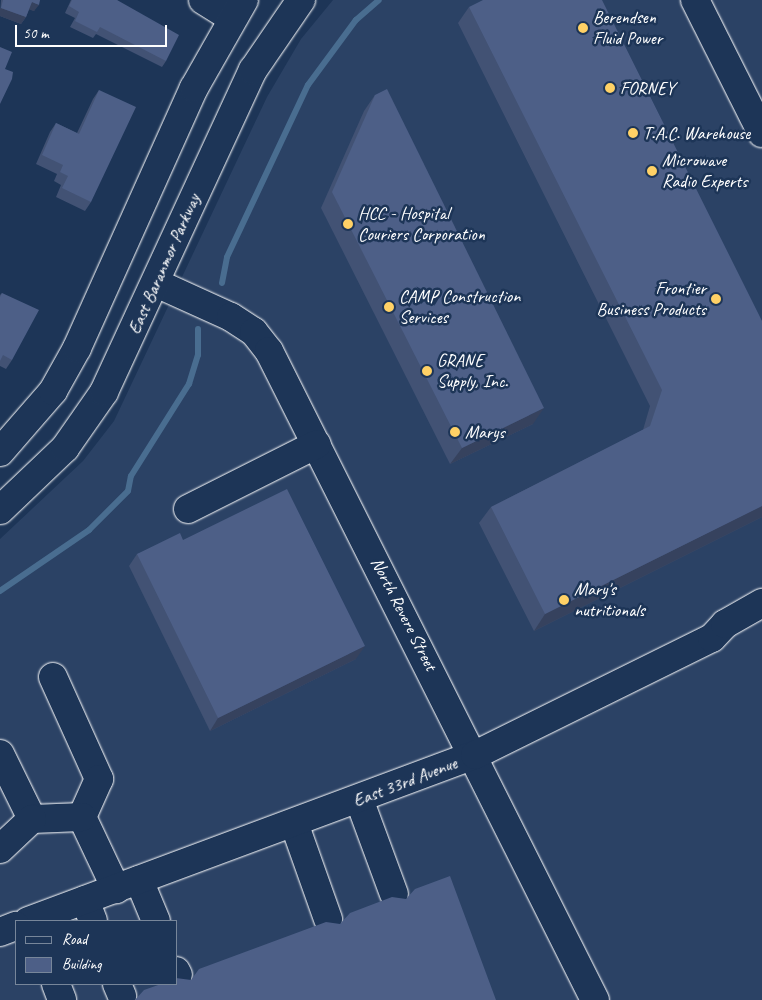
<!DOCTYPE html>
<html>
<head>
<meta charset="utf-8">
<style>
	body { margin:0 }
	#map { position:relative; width:762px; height:1000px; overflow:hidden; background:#1d3557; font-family:Caveat,sans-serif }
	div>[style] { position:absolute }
	.built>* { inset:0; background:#2b4265 }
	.stream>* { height:6px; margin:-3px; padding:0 3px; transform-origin:3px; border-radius:3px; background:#496d90 }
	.roads { filter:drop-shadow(0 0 1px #fff) drop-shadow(0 0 1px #fff) }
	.minor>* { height:28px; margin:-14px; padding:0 14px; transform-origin:14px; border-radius:14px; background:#1d3557 }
	.wall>* { inset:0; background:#425274 }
	.shaded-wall>* { inset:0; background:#36425e }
	.building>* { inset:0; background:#4d5f87 }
	.dots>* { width:14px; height:14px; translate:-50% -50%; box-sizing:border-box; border:2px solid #1d3557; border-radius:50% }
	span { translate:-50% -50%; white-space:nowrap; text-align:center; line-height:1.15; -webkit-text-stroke:5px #1d3557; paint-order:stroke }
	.poi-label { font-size:18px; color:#fff }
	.left { translate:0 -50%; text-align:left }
	.right { translate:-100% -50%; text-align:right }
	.street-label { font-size:18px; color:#fff }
	.legend { position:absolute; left:15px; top:920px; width:162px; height:65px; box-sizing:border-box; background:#1d3557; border:1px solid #77869a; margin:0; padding:6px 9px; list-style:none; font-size:15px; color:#fff }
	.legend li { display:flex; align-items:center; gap:10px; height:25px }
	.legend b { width:25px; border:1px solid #77869a }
	.scale { position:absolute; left:15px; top:25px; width:152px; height:22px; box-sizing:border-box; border:2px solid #fff; border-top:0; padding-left:6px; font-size:15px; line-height:18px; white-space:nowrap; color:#fff; -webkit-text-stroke:4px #1d3557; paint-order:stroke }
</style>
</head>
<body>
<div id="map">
	<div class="built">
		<div style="clip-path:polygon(evenodd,333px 0,762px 0,762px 1000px,0 1000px,0 539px,83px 461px,114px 421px,267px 97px,301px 39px,333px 0,16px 921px,176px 921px,176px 984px,16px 984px,16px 921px)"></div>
	</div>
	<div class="stream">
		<div style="left:222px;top:283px;width:26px;rotate:-79deg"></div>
		<div style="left:227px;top:257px;width:190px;rotate:-64.8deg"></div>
		<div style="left:308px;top:85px;width:81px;rotate:-53.6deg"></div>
		<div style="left:356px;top:20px;width:30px;rotate:-41deg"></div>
		<div style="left:0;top:591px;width:108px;rotate:-34.4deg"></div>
		<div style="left:89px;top:530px;width:55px;rotate:-45deg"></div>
		<div style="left:128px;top:491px;width:15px;rotate:-79deg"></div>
		<div style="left:131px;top:476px;width:109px;rotate:-57.8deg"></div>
		<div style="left:189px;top:384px;width:30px;rotate:-73deg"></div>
		<div style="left:198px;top:355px;width:26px;rotate:-90deg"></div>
	</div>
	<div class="roads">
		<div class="minor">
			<div style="left:203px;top:0;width:34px;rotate:32deg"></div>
			<div style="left:695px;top:0;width:149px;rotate:63.3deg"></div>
			<div style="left:156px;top:283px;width:82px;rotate:24.4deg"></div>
			<div style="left:231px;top:317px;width:27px;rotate:33deg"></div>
			<div style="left:254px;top:332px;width:24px;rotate:52deg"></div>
			<div style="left:269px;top:351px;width:726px;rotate:63.33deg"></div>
			<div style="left:0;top:452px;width:81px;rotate:-49deg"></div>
			<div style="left:53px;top:391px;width:49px;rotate:-60.8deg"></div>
			<div style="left:77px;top:348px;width:285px;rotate:-65.8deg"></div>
			<div style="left:194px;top:88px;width:101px;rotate:-60.4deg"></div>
			<div style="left:188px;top:509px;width:144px;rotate:-26.7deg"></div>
			<div style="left:0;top:510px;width:90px;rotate:-43.6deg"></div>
			<div style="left:65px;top:448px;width:68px;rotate:-55.1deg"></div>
			<div style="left:104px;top:392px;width:355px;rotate:-65.2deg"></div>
			<div style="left:253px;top:70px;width:85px;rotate:-55.6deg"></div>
			<div style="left:53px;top:677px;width:112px;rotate:65.7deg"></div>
			<div style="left:99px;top:779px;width:42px;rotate:114.1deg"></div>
			<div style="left:82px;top:817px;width:80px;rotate:64.7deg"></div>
			<div style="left:0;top:754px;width:72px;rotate:63.8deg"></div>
			<div style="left:32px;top:819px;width:50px;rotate:-2.3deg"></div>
			<div style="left:359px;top:799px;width:101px;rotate:69.8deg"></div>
			<div style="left:294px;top:823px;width:102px;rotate:70.5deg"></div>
			<div style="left:0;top:849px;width:44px;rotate:-43.2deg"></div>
			<div style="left:139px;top:880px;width:44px;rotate:67.5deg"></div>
			<div style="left:85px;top:900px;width:22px;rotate:69deg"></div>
			<div style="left:28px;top:921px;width:477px;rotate:-20.4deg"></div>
			<div style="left:475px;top:755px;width:264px;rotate:-26.3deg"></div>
			<div style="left:712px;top:638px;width:19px;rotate:-47deg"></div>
			<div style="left:725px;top:624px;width:43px;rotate:-29.6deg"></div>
			<div style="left:0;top:932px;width:17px;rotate:-21deg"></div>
			<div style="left:176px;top:971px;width:4px;rotate:63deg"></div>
			<div style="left:56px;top:984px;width:17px;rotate:69deg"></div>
			<div style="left:117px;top:984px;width:13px;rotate:67deg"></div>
		</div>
	</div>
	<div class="wall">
		<div style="clip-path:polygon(1px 0,40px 0,34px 11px,29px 9px,26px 17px,21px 24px,0 16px)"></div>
		<div style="clip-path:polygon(71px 0,117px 0,166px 61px,162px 67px,96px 34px,93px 38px,70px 27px,75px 18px,65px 13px)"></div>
		<div style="clip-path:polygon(469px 7px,762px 321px,762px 517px,534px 631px,479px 523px,491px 507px,643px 430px,650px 406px,458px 23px)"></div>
		<div style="clip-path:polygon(99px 90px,91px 202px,85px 211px,56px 197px,61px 185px,54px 181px,57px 174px,36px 164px,50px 132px,56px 123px,77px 133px,93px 99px)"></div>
		<div style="clip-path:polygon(375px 95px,533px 424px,450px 464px,321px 208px,364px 111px)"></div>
		<div style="clip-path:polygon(2px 293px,12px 360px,6px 369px,0 366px,0 295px)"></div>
		<div style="clip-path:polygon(183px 540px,356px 659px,210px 731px,129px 566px,137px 554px)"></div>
	</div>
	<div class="shaded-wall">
		<div style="clip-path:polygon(32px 2px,39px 5px,34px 11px,27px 9px)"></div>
		<div style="clip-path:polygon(1px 8px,26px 17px,21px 24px,0 16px,0 9px)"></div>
		<div style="clip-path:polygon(544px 408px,533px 424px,450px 464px,462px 448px)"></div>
		<div style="clip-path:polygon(762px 506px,762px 517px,534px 631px,545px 614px)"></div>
		<div style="clip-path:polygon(365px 646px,356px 659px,210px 731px,218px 718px)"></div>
	</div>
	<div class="building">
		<div style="clip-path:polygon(3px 0,40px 0,39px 5px,32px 2px,26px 17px,1px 8px)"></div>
		<div style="clip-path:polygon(72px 0,117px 0,179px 35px,166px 61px,100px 27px,97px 32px,75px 21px,79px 12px,69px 6px)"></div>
		<div style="clip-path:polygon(483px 0,602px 0,762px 321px,762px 506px,545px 614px,491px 507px,650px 426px,662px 390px,469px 7px)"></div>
		<div style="clip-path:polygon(0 47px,12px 52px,5px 69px,13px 72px,12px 79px,0 104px)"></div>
		<div style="clip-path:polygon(387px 89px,544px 408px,462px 448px,332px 192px,375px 95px)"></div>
		<div style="clip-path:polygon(99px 90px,136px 107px,91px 202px,62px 188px,68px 176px,60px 172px,63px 165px,42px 155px,56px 123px,79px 134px)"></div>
		<div style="clip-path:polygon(2px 293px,39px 310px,12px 360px,3px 355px,0 361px,0 297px)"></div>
		<div style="clip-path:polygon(287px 489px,365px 646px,218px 718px,137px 554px,180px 533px,183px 540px)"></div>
		<div style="clip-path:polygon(450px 876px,496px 1000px,135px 1000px,144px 990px,161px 984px,176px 984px,176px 978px,191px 980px,199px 969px,326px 922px,340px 924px,350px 913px,392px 897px,406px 899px,415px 889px)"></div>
	</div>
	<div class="dots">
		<div style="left:583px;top:28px;background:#ffd166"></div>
		<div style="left:610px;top:88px;background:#ffd166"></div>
		<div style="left:633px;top:133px;background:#ffd166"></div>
		<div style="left:652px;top:171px;background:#ffd166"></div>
		<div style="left:348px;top:224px;background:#ffd166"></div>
		<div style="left:716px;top:299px;background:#ffd166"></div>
		<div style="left:389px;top:307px;background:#ffd166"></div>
		<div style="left:427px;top:371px;background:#ffd166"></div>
		<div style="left:455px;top:432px;background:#ffd166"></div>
		<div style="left:564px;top:600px;background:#ffd166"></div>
	</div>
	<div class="poi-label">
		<span class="left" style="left:593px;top:28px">Berendsen<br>Fluid Power</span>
		<span class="left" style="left:620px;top:88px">FORNEY</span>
		<span class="left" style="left:643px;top:133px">T.A.C. Warehouse</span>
		<span class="left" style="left:662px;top:171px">Microwave<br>Radio Experts</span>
		<span class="left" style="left:358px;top:224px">HCC - Hospital<br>Couriers Corporation</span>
		<span class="right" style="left:706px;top:299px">Frontier<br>Business Products</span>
		<span class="left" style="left:399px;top:307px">CAMP Construction<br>Services</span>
		<span class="left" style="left:437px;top:371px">GRANE<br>Supply, Inc.</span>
		<span class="left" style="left:465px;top:432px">Marys</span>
		<span class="left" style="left:574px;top:600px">Mary's<br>nutritionals</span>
	</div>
	<div class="street-label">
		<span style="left:164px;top:264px;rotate:-66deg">East Baranmor Parkway</span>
		<span style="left:404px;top:614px;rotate:63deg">North Revere Street</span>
		<span style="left:405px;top:782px;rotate:-21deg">East 33rd Avenue</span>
	</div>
	<ul class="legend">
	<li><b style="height:6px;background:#1d3557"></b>Road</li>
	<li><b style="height:14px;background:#4d5f87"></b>Building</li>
	</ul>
	<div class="scale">50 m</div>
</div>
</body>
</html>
